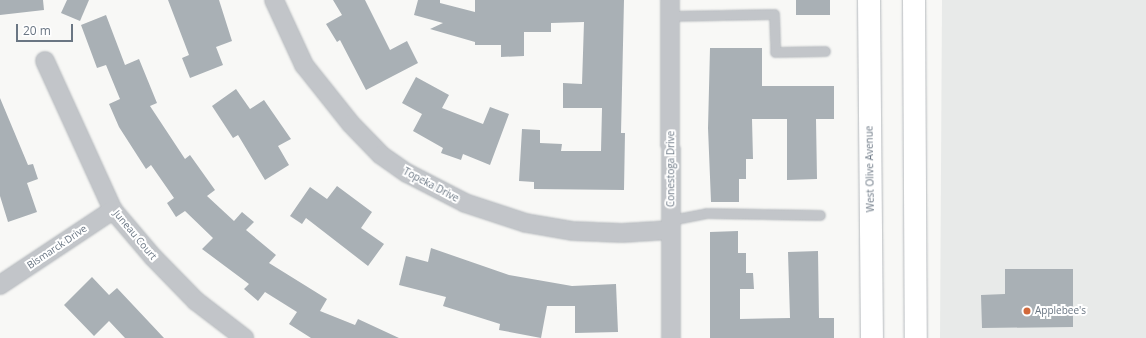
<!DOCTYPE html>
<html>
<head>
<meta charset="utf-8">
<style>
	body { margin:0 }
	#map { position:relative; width:1146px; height:338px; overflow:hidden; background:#f8f8f6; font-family:"Open Sans",sans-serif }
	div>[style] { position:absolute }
	.built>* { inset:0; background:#e8eae9 }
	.building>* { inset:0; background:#a9b0b5 }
	.roads { filter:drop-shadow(0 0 1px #b5b9bd) drop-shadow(0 0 1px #b5b9bd) }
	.service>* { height:9px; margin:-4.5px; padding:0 4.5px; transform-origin:4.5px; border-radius:4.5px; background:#c2c5c9 }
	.minor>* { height:18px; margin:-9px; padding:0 9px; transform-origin:9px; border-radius:9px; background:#c2c5c9 }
	.secondary>* { height:22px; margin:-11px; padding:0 11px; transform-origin:11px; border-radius:11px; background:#fff }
	.dots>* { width:11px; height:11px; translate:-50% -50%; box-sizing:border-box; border:2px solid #fff; border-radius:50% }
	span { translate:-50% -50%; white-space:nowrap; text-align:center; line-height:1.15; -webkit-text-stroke:4px #fff; paint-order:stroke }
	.street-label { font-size:10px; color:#6a7683 }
	.poi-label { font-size:10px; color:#6a7683 }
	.left { translate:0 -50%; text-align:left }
	.scale { position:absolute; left:16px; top:24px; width:57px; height:18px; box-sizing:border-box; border:2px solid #6a7683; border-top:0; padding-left:5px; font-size:12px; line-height:14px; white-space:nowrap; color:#6a7683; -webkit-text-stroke:3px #fff; paint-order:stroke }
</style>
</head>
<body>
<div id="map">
	<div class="built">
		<div style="clip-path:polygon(942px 0,1146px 0,1146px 338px,940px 338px)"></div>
	</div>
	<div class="building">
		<div style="clip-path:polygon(0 0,43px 0,44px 10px,0 15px)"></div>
		<div style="clip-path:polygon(67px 0,89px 0,80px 21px,61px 13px)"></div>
		<div style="clip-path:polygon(168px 0,219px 0,232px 41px,216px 47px,223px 65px,190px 78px,182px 58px,189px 55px)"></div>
		<div style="clip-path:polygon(333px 0,365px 0,390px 50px,407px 41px,418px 63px,366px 90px,340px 40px,337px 42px,326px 24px,342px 15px)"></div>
		<div style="clip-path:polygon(418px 0,440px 0,440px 3px,475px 12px,475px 0,624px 0,621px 133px,625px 133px,624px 190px,534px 189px,534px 182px,519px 181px,522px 129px,540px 130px,540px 143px,562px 144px,561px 151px,601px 151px,602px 108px,563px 108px,563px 83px,582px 84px,584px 22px,551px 23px,551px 32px,524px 32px,524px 56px,501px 57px,501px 45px,475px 45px,475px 42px,430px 29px,443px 23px,414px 15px)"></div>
		<div style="clip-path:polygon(796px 0,830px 0,830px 15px,796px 15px)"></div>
		<div style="clip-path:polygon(106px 15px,125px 65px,139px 59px,157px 103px,150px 106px,185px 159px,190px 155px,215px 190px,207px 196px,234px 221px,242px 212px,254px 222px,246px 230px,276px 255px,269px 263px,327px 299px,320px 311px,355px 325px,358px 319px,399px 338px,311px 338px,289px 324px,297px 312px,265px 292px,258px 301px,244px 289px,249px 284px,202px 249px,213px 238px,185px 211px,176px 217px,167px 203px,174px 198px,151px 165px,146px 169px,119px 127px,109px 104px,120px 99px,106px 65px,97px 68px,81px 25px)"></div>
		<div style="clip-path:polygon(710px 48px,762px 48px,762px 86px,834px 86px,834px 119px,816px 119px,817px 179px,787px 180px,787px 119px,752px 119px,753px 159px,746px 159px,746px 179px,739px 179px,739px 202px,711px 202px,708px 128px)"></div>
		<div style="clip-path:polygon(416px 77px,449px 95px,442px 108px,483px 124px,490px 107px,509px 114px,490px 165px,463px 154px,461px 160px,441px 153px,443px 148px,413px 131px,422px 114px,402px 103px)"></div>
		<div style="clip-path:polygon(236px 89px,250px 109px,264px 100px,291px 139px,278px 146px,289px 165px,265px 180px,238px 135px,233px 138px,212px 106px)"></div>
		<div style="clip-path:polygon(0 98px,28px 165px,33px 164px,38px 179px,27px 183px,37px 212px,8px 222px,0 196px)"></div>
		<div style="clip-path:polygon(337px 186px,372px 212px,361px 228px,384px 244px,368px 266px,306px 218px,302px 224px,290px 216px,310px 187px,327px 199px)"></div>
		<div style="clip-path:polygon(738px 231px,738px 253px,746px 253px,746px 273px,753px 273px,754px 289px,740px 289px,740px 319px,790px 318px,788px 252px,818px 251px,819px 318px,834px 318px,834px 338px,710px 338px,710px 232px)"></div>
		<div style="clip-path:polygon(431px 248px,509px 275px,572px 286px,616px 284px,618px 332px,575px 333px,575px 306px,547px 306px,541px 338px,499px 330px,500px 324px,443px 306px,446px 297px,399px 285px,406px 256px,428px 262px)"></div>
		<div style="clip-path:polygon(1005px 269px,1073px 269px,1073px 327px,982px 328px,981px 295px,1005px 294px)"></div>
		<div style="clip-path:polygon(92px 277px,109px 295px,117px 288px,164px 338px,125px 338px,109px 321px,94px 336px,64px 305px)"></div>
	</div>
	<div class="roads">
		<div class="service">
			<div style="left:670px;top:16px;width:104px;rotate:-1.1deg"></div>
			<div style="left:774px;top:14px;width:38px;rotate:88deg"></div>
			<div style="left:775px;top:52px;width:50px;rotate:-1.1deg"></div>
			<div style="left:671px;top:220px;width:36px;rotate:-11deg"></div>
			<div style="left:706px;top:213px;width:114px;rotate:1deg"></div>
		</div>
		<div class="minor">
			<div style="left:274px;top:0;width:72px;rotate:65.2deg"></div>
			<div style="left:304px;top:65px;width:75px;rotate:51.5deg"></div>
			<div style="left:351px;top:124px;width:43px;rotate:45.9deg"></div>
			<div style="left:381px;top:155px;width:32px;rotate:35deg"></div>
			<div style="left:407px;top:173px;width:65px;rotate:27.3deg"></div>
			<div style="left:465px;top:203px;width:64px;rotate:18.2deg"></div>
			<div style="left:526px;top:223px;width:48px;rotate:9.7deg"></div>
			<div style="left:573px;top:231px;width:49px;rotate:2.3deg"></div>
			<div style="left:622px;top:233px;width:49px;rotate:-3.5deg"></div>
			<div style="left:670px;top:0;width:338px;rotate:89.8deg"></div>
			<div style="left:45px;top:61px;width:164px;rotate:65.5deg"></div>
			<div style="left:113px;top:210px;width:62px;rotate:49.6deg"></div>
			<div style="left:153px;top:257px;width:62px;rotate:45.7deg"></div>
			<div style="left:196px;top:301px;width:61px;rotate:37.6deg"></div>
			<div style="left:0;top:285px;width:136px;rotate:-33.6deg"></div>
		</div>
		<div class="secondary">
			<div style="left:869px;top:0;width:338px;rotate:89.5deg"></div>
			<div style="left:914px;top:0;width:338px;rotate:89.7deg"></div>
		</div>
	</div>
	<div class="dots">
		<div style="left:1027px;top:311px;background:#d2693b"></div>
	</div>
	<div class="street-label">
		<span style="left:671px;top:169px;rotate:-90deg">Conestoga Drive</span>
		<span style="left:870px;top:169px;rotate:-91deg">West Olive Avenue</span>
		<span style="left:431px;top:185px;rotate:28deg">Topeka Drive</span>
		<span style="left:135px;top:235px;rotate:50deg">Juneau Court</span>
		<span style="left:57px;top:247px;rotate:-34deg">Bismarck Drive</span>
	</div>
	<div class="poi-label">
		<span class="left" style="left:1035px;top:311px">Applebee's</span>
	</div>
	<div class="scale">20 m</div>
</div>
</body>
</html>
